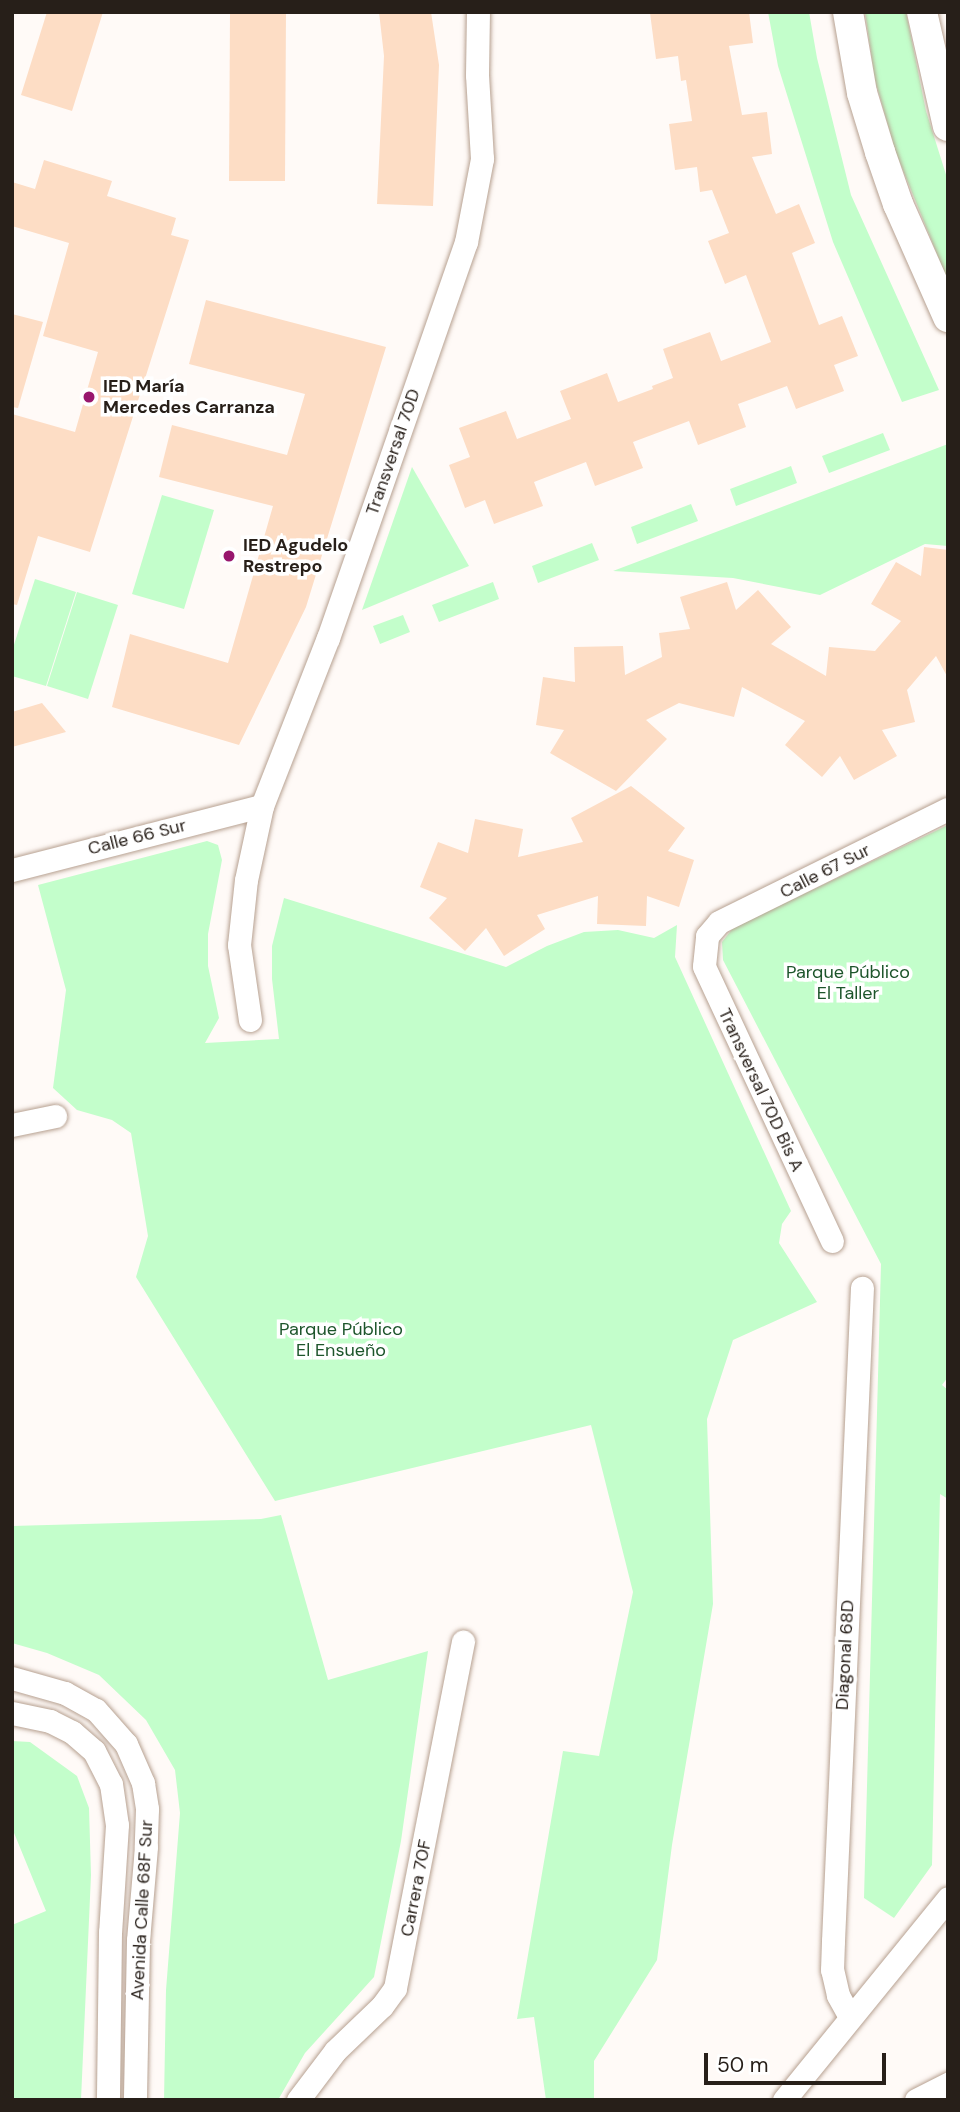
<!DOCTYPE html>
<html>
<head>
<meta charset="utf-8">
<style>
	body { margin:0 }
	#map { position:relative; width:960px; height:2112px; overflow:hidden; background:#fffaf7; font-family:"DM Sans",sans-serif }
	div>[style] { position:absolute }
	.green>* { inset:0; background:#c3fecb }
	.building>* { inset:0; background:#fdddc5 }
	.roads { filter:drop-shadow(0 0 2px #b7a191) drop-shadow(0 0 2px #b7a191) }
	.minor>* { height:23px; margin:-11.5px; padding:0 11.5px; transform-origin:11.5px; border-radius:11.5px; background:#fff }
	.major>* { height:30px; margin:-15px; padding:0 15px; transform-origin:15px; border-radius:15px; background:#fff }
	.dots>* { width:19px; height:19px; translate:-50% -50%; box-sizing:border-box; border:4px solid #fff; border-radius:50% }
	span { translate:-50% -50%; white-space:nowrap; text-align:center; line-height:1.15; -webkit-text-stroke:7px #fff; paint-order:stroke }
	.poi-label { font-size:18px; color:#271f19; font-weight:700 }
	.left { translate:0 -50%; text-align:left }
	.street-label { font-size:18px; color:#271f19 }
	.park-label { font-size:18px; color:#1d552b }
	.frame { position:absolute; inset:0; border:14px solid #271f19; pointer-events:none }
	.scale { position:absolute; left:704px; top:2053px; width:182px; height:32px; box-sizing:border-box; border:4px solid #271f19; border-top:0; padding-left:9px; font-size:21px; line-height:24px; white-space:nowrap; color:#271f19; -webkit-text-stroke:5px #fff; paint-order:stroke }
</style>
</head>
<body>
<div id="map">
	<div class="green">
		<div style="clip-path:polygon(768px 12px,809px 12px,817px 58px,851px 195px,939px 390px,902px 402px,833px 242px,778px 66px)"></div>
		<div style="clip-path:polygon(865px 12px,906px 12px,926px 111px,948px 181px,948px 281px,896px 153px,875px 80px)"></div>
		<div style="clip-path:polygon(883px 433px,890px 450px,829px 473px,822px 456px)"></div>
		<div style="clip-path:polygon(948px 444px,948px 546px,925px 544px,820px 595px,733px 578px,613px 571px)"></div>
		<div style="clip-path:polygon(791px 466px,797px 483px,736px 506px,730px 489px)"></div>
		<div style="clip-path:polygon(412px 467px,469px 566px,362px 610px)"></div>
		<div style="clip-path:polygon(162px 495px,214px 510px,184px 609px,132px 594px)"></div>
		<div style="clip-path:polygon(691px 504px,698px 521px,637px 544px,631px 527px)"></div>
		<div style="clip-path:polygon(592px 543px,599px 560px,538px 583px,532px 566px)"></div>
		<div style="clip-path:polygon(35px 579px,76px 592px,46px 686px,12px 676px,12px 651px)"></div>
		<div style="clip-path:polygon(493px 582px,499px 599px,439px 622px,432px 605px)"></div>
		<div style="clip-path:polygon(77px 592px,118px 605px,88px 699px,47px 686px)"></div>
		<div style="clip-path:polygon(403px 615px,410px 632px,380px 644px,373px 626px)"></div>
		<div style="clip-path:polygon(948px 825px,948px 1377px,942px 1385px,948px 1390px,948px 1499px,940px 1494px,932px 1865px,894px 1918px,864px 1898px,881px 1264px,723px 960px,722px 942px,733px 928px)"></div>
		<div style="clip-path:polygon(207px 841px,218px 845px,222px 860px,208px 934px,208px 966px,219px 1018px,205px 1043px,279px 1039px,272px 979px,272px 946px,284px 898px,506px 967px,547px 946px,584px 932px,618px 930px,654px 938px,677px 925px,675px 957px,791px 1211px,782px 1224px,779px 1243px,817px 1302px,733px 1340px,707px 1419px,713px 1604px,672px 1845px,657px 1960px,594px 2061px,594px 2100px,546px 2100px,534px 2017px,517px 2019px,563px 1751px,599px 1756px,633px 1592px,591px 1425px,275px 1501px,136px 1277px,148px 1236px,131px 1133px,112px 1120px,77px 1110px,53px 1088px,66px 990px,38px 885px)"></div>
		<div style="clip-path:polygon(281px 1515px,328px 1680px,428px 1651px,401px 1841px,374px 1977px,305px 2053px,278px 2100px,164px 2100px,166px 1990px,180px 1813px,175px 1770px,146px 1720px,99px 1675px,47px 1653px,12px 1643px,12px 1526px,261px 1519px)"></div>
		<div style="clip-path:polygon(12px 1741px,30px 1742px,77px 1776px,89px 1808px,91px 1875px,81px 2100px,12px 2100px,12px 1925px,46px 1911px,12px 1828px)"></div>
	</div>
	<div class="building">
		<div style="clip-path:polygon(47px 12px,103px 12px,72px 111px,21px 95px)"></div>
		<div style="clip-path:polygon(230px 12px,286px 12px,285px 181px,229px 181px)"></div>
		<div style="clip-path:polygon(379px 12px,431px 12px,439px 65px,433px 206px,377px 204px,384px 56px)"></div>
		<div style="clip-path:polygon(749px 12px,753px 43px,729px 46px,742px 115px,767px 112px,772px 154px,752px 157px,776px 214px,799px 204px,815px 243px,792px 253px,819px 325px,842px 316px,858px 356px,834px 365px,844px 391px,796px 409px,787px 386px,738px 404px,746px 427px,698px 445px,689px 421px,633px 442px,643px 468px,595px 486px,586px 462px,534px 482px,543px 506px,494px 524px,485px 500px,465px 508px,449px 465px,470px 457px,459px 428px,506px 411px,517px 439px,571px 419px,560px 391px,607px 373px,618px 402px,653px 389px,652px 386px,673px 378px,663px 349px,710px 332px,721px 361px,771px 342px,746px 275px,725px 284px,708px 241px,729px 233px,712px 190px,700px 192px,697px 167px,675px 170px,669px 124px,692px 121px,686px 80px,681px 81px,678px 56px,656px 59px,650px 13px)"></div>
		<div style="clip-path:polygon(44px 160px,112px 181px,107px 196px,176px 218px,171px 235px,189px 240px,90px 552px,38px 536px,17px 605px,12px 604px,12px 414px,75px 432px,98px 352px,43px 336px,69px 243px,12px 226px,12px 182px,35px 189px)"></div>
		<div style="clip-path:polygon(206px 300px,386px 347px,306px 607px,239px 745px,112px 707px,130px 634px,228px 663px,273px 506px,159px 477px,172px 425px,287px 455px,305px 394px,189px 364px)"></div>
		<div style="clip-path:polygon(12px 314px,43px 322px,18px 408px,12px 407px)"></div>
		<div style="clip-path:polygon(924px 547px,948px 550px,948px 678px,936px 656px,907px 690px,915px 722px,882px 730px,897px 756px,854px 780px,840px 756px,822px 777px,785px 745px,805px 721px,742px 687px,734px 717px,679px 703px,646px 720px,667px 739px,616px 791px,550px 753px,564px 730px,536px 725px,543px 677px,575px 682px,574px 647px,623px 646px,625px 675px,662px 657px,659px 633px,690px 629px,680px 597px,727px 582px,736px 610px,758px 590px,791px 627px,771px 644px,826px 676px,829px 647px,875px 651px,901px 621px,871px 604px,896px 562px,921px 576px)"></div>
		<div style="clip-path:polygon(42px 703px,66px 732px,12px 747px,12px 712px)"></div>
		<div style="clip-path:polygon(631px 786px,685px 828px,668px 851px,694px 860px,679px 907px,647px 896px,646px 926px,597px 924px,598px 896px,537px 915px,545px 929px,504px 956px,486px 928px,465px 951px,429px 918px,447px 898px,420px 887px,438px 842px,468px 853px,475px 819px,523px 829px,518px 857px,583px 842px,571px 818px)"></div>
	</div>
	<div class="roads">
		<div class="minor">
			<div style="left:12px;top:870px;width:258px;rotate:-14.4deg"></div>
			<div style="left:250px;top:1020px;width:76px;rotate:-98.3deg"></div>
			<div style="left:239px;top:945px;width:65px;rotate:-83.9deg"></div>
			<div style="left:246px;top:880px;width:76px;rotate:-77.8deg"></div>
			<div style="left:262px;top:806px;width:180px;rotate:-68.6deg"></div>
			<div style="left:328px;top:638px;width:419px;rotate:-70.8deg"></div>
			<div style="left:466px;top:242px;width:85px;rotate:-79.1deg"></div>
			<div style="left:482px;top:159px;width:84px;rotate:-93.4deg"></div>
			<div style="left:477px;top:75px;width:63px;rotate:-89.1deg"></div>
			<div style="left:12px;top:1125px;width:44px;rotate:-11.8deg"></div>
			<div style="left:832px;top:1241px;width:303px;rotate:-115deg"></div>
			<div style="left:704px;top:966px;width:30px;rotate:-84deg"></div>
			<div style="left:707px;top:936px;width:18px;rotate:-49deg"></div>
			<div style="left:719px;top:922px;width:255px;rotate:-26.3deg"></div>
			<div style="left:12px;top:1678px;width:55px;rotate:15.8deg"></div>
			<div style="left:65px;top:1693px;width:35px;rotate:29deg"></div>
			<div style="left:96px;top:1710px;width:45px;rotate:48.6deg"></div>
			<div style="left:126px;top:1744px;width:43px;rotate:66.4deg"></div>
			<div style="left:143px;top:1783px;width:26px;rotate:81deg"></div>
			<div style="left:147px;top:1809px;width:38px;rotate:92deg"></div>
			<div style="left:146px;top:1847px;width:93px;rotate:94.9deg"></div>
			<div style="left:138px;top:1940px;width:160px;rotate:91.1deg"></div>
			<div style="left:12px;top:1713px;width:39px;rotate:12deg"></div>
			<div style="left:50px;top:1721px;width:25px;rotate:27deg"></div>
			<div style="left:72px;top:1732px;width:29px;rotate:41deg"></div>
			<div style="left:94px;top:1751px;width:37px;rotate:63deg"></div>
			<div style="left:111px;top:1784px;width:41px;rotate:81.7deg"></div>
			<div style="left:117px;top:1825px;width:107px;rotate:93.7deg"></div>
			<div style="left:110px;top:1932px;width:168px;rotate:90.7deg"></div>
			<div style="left:850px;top:2017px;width:25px;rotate:-119deg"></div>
			<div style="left:838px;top:1995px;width:26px;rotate:-103deg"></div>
			<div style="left:832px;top:1970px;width:29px;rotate:-88deg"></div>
			<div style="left:833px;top:1941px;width:654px;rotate:-87.46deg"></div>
			<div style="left:298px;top:2100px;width:61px;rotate:-52.9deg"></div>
			<div style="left:335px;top:2051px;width:65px;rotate:-43.8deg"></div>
			<div style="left:382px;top:2006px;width:22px;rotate:-54deg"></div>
			<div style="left:395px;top:1988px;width:353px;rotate:-78.9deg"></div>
			<div style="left:784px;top:2100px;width:260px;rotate:-50.9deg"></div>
			<div style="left:916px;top:2100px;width:36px;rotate:-27deg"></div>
		</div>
		<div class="major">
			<div style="left:848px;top:12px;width:82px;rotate:80.2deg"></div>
			<div style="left:862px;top:93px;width:62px;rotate:73deg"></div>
			<div style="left:880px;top:152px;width:55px;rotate:70.9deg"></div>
			<div style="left:898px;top:204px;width:124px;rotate:66.1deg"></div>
			<div style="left:922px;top:12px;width:117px;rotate:77.2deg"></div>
		</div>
	</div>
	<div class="dots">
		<div style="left:89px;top:397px;background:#98176e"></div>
		<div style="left:229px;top:556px;background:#98176e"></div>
	</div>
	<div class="poi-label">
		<span class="left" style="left:103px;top:397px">IED María<br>Mercedes Carranza</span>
		<span class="left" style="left:243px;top:556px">IED Agudelo<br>Restrepo</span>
	</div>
	<div class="street-label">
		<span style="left:393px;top:452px;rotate:-71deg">Transversal 70D</span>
		<span style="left:137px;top:837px;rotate:-14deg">Calle 66 Sur</span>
		<span style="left:825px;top:871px;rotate:-27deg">Calle 67 Sur</span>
		<span style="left:761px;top:1090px;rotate:65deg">Transversal 70D Bis A</span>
		<span style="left:845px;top:1655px;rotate:-87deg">Diagonal 68D</span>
		<span style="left:416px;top:1888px;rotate:-79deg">Carrera 70F</span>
		<span style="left:142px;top:1910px;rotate:-87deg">Avenida Calle 68F Sur</span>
	</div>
	<div class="park-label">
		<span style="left:848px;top:983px">Parque Público<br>El Taller</span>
		<span style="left:341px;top:1340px">Parque Público<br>El Ensueño</span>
	</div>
	<div class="frame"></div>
	<div class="scale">50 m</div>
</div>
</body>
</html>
